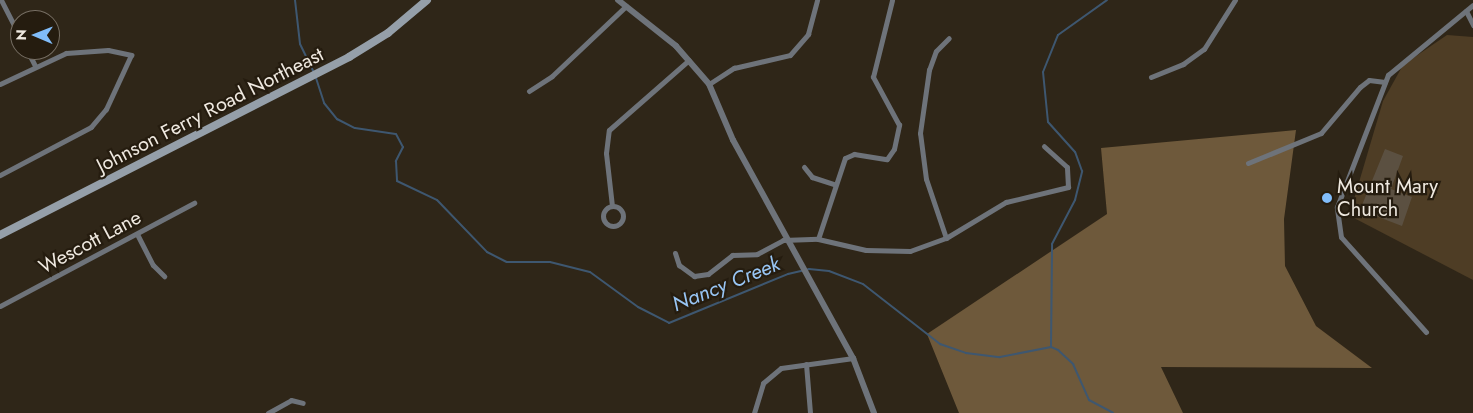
<!DOCTYPE html>
<html>
<head>
<meta charset="utf-8">
<style>
	body { margin:0 }
	#map { position:relative; width:1473px; height:413px; overflow:hidden; background:#2f2618; font-family:Jost,sans-serif }
	div>[style] { position:absolute }
	.green>* { inset:0; background:#4e3d25 }
	.forest>* { inset:0; background:#6e593b }
	.stream>* { height:2px; margin:-1px; padding:0 1px; transform-origin:1px; border-radius:1px; background:#3e5770 }
	.building>* { inset:0; background:#5b5041 }
	.minor>* { height:5px; margin:-2.5px; padding:0 2.5px; transform-origin:2.5px; border-radius:2.5px; background:#6e737a }
	.minor>.ring { margin:-2.5px; padding:0; box-sizing:content-box; background:none; border:5px solid #6e737a; border-radius:50% }
	.tertiary>* { height:6px; margin:-3px; padding:0 3px; transform-origin:3px; border-radius:3px; background:#6e737a }
	.secondary>* { height:8px; margin:-4px; padding:0 4px; transform-origin:4px; border-radius:4px; background:#959fa9 }
	.dots>* { width:14px; height:14px; translate:-50% -50%; box-sizing:border-box; border:2px solid #251c0f; border-radius:50% }
	span { translate:-50% -50%; white-space:nowrap; text-align:center; line-height:1.15; -webkit-text-stroke:4.5px #251c0f; paint-order:stroke }
	.street-label { font-size:20px; color:#efe9e0 }
	.poi-label { font-size:20px; color:#efe9e0 }
	.left { translate:0 -50%; text-align:left }
	.water-label { font-size:21px; color:#98c5f4; font-style:italic }
	.north { position:absolute; left:10px; top:10px; width:50px; height:50px; box-sizing:border-box; background:#251c0f; border:1px solid #766e63; border-radius:50%; rotate:271deg; font-size:14px; font-weight:700; line-height:20px; text-align:center; color:#efe9e0 }
	.north::after { content:''; display:block; margin:auto; width:18px; height:22px; background:#81bdfa; clip-path:polygon(50% 0,100% 100%,50% 72%,0 100%) }
</style>
</head>
<body>
<div id="map">
	<div class="green">
		<div style="clip-path:polygon(1447px 35px,1473px 37px,1473px 280px,1354px 218px,1352px 206px,1383px 101px,1403px 65px)"></div>
	</div>
	<div class="forest">
		<div style="clip-path:polygon(1296px 130px,1284px 219px,1285px 266px,1316px 326px,1372px 368px,1161px 367px,1183px 413px,959px 413px,927px 334px,1107px 214px,1101px 148px)"></div>
	</div>
	<div class="stream">
		<div style="left:295px;top:0;width:44px;rotate:83.5deg"></div>
		<div style="left:300px;top:44px;width:32px;rotate:64deg"></div>
		<div style="left:316px;top:78px;width:26px;rotate:72deg"></div>
		<div style="left:324px;top:103px;width:21px;rotate:51deg"></div>
		<div style="left:337px;top:119px;width:20px;rotate:27deg"></div>
		<div style="left:355px;top:128px;width:41px;rotate:8.3deg"></div>
		<div style="left:396px;top:134px;width:15px;rotate:62deg"></div>
		<div style="left:403px;top:147px;width:16px;rotate:117deg"></div>
		<div style="left:396px;top:161px;width:20px;rotate:87deg"></div>
		<div style="left:397px;top:181px;width:44px;rotate:25.4deg"></div>
		<div style="left:437px;top:200px;width:72px;rotate:46.1deg"></div>
		<div style="left:487px;top:252px;width:22px;rotate:27deg"></div>
		<div style="left:507px;top:262px;width:43px"></div>
		<div style="left:550px;top:262px;width:41px;rotate:14deg"></div>
		<div style="left:590px;top:272px;width:59px;rotate:36.1deg"></div>
		<div style="left:638px;top:307px;width:35px;rotate:27deg"></div>
		<div style="left:669px;top:323px;width:129px;rotate:-22.4deg"></div>
		<div style="left:788px;top:274px;width:22px;rotate:-13deg"></div>
		<div style="left:809px;top:269px;width:20px;rotate:6deg"></div>
		<div style="left:829px;top:271px;width:36px;rotate:21deg"></div>
		<div style="left:863px;top:284px;width:98px;rotate:37.9deg"></div>
		<div style="left:940px;top:344px;width:28px;rotate:19deg"></div>
		<div style="left:966px;top:353px;width:34px;rotate:7deg"></div>
		<div style="left:1000px;top:357px;width:52px;rotate:-11.1deg"></div>
		<div style="left:1051px;top:347px;width:8px;rotate:23deg"></div>
		<div style="left:1058px;top:350px;width:21px;rotate:43deg"></div>
		<div style="left:1073px;top:364px;width:39px;rotate:66deg"></div>
		<div style="left:1089px;top:400px;width:27px;rotate:28deg"></div>
		<div style="left:1051px;top:347px;width:103px;rotate:-89.4deg"></div>
		<div style="left:1052px;top:244px;width:50px;rotate:-62.4deg"></div>
		<div style="left:1075px;top:200px;width:30px;rotate:-76deg"></div>
		<div style="left:1082px;top:171px;width:20px;rotate:-110deg"></div>
		<div style="left:1075px;top:152px;width:40px;rotate:-132deg"></div>
		<div style="left:1048px;top:122px;width:50px;rotate:-95.7deg"></div>
		<div style="left:1043px;top:72px;width:40px;rotate:-68deg"></div>
		<div style="left:1058px;top:35px;width:60px;rotate:-35.5deg"></div>
	</div>
	<div class="building">
		<div style="clip-path:polygon(1385px 149px,1403px 156px,1391px 189px,1412px 197px,1402px 226px,1360px 210px)"></div>
	</div>
	<div class="minor">
		<div style="left:1px;top:0;width:42px;rotate:62.8deg"></div>
		<div style="left:1466px;top:11px;width:16px;rotate:63deg"></div>
		<div style="left:27px;top:50px;width:18px;rotate:63deg"></div>
		<div style="left:1151px;top:77px;width:35px;rotate:-22deg"></div>
		<div style="left:1183px;top:64px;width:26px;rotate:-36deg"></div>
		<div style="left:1204px;top:49px;width:58px;rotate:-57.7deg"></div>
		<div style="left:0;top:84px;width:73px;rotate:-25.2deg"></div>
		<div style="left:66px;top:53px;width:42px;rotate:-4.1deg"></div>
		<div style="left:108px;top:50px;width:24px;rotate:12deg"></div>
		<div style="left:131px;top:55px;width:60px;rotate:114.8deg"></div>
		<div style="left:106px;top:109px;width:23px;rotate:130deg"></div>
		<div style="left:91px;top:127px;width:103px;rotate:152.2deg"></div>
		<div style="left:709px;top:84px;width:30px;rotate:-33deg"></div>
		<div style="left:734px;top:68px;width:57px;rotate:-13.1deg"></div>
		<div style="left:790px;top:55px;width:28px;rotate:-49deg"></div>
		<div style="left:808px;top:34px;width:35px;rotate:-75deg"></div>
		<div style="left:529px;top:91px;width:27px;rotate:-33deg"></div>
		<div style="left:552px;top:76px;width:102px;rotate:-43.4deg"></div>
		<div style="left:1248px;top:163px;width:79px;rotate:-22.3deg"></div>
		<div style="left:1321px;top:133px;width:60px;rotate:-49.7deg"></div>
		<div style="left:1360px;top:87px;width:11px;rotate:-38deg"></div>
		<div style="left:1369px;top:80px;width:16px;rotate:7deg"></div>
		<div style="left:804px;top:167px;width:13px;rotate:51deg"></div>
		<div style="left:812px;top:177px;width:23px;rotate:18deg"></div>
		<div class="ring" style="left:603px;top:206px;width:15px;height:15px"></div>
		<div style="left:612px;top:206px;width:53px;rotate:-96.5deg"></div>
		<div style="left:606px;top:153px;width:23px;rotate:-83deg"></div>
		<div style="left:609px;top:130px;width:106px;rotate:-41.2deg"></div>
		<div style="left:137px;top:234px;width:35px;rotate:63deg"></div>
		<div style="left:153px;top:265px;width:16px;rotate:45deg"></div>
		<div style="left:946px;top:238px;width:62px;rotate:-108.7deg"></div>
		<div style="left:926px;top:179px;width:46px;rotate:-97.4deg"></div>
		<div style="left:920px;top:133px;width:64px;rotate:-81.9deg"></div>
		<div style="left:929px;top:70px;width:20px;rotate:-70deg"></div>
		<div style="left:936px;top:51px;width:18px;rotate:-45deg"></div>
		<div style="left:818px;top:239px;width:85px;rotate:-71.6deg"></div>
		<div style="left:845px;top:158px;width:10px;rotate:-24deg"></div>
		<div style="left:854px;top:154px;width:33px;rotate:9deg"></div>
		<div style="left:887px;top:159px;width:12px;rotate:-55deg"></div>
		<div style="left:894px;top:149px;width:25px;rotate:-78deg"></div>
		<div style="left:899px;top:125px;width:55px;rotate:-118.4deg"></div>
		<div style="left:873px;top:77px;width:79px;rotate:-76.1deg"></div>
		<div style="left:675px;top:253px;width:13px;rotate:72deg"></div>
		<div style="left:679px;top:265px;width:19px;rotate:36deg"></div>
		<div style="left:694px;top:276px;width:14px;rotate:-8deg"></div>
		<div style="left:708px;top:274px;width:31px;rotate:-38deg"></div>
		<div style="left:732px;top:255px;width:25px;rotate:-2deg"></div>
		<div style="left:757px;top:254px;width:30px;rotate:-28deg"></div>
		<div style="left:783px;top:240px;width:35px;rotate:-2deg"></div>
		<div style="left:818px;top:239px;width:49px;rotate:12.9deg"></div>
		<div style="left:866px;top:250px;width:44px;rotate:1.3deg"></div>
		<div style="left:910px;top:251px;width:38px;rotate:-20deg"></div>
		<div style="left:946px;top:238px;width:70px;rotate:-31deg"></div>
		<div style="left:1006px;top:202px;width:64px;rotate:-13.6deg"></div>
		<div style="left:1068px;top:187px;width:20px;rotate:-93deg"></div>
		<div style="left:1067px;top:167px;width:31px;rotate:-138deg"></div>
		<div style="left:0;top:306px;width:220px;rotate:-28deg"></div>
		<div style="left:1426px;top:332px;width:127px;rotate:-131.8deg"></div>
		<div style="left:1341px;top:237px;width:30px;rotate:-98deg"></div>
		<div style="left:1337px;top:207px;width:142px;rotate:-68.9deg"></div>
		<div style="left:1388px;top:75px;width:110px;rotate:-39.5deg"></div>
		<div style="left:806px;top:364px;width:49px;rotate:85.3deg"></div>
		<div style="left:268px;top:413px;width:26px;rotate:-29deg"></div>
		<div style="left:291px;top:400px;width:12px;rotate:14deg"></div>
		<div style="left:754px;top:413px;width:31px;rotate:-73deg"></div>
		<div style="left:763px;top:383px;width:23px;rotate:-40deg"></div>
		<div style="left:781px;top:368px;width:73px;rotate:-7.9deg"></div>
	</div>
	<div class="tertiary">
		<div style="left:618px;top:0;width:74px;rotate:38.4deg"></div>
		<div style="left:676px;top:46px;width:50px;rotate:49deg"></div>
		<div style="left:709px;top:84px;width:61px;rotate:66.8deg"></div>
		<div style="left:733px;top:140px;width:249px;rotate:61.2deg"></div>
		<div style="left:853px;top:358px;width:59px;rotate:69.1deg"></div>
	</div>
	<div class="secondary">
		<div style="left:0;top:235px;width:392px;rotate:-27deg"></div>
		<div style="left:349px;top:57px;width:46px;rotate:-31.6deg"></div>
		<div style="left:388px;top:33px;width:51px;rotate:-40.2deg"></div>
	</div>
	<div class="dots">
		<div style="left:1327px;top:198px;background:#81bdfa"></div>
	</div>
	<div class="street-label">
		<span style="left:210px;top:110px;rotate:-27deg">Johnson Ferry Road Northeast</span>
		<span style="left:90px;top:242px;rotate:-28deg">Wescott Lane</span>
	</div>
	<div class="poi-label">
		<span class="left" style="left:1337px;top:198px">Mount Mary<br>Church</span>
	</div>
	<div class="water-label">
		<span style="left:726px;top:284px;rotate:-22deg">Nancy Creek</span>
	</div>
	<div class="north">N</div>
</div>
</body>
</html>
